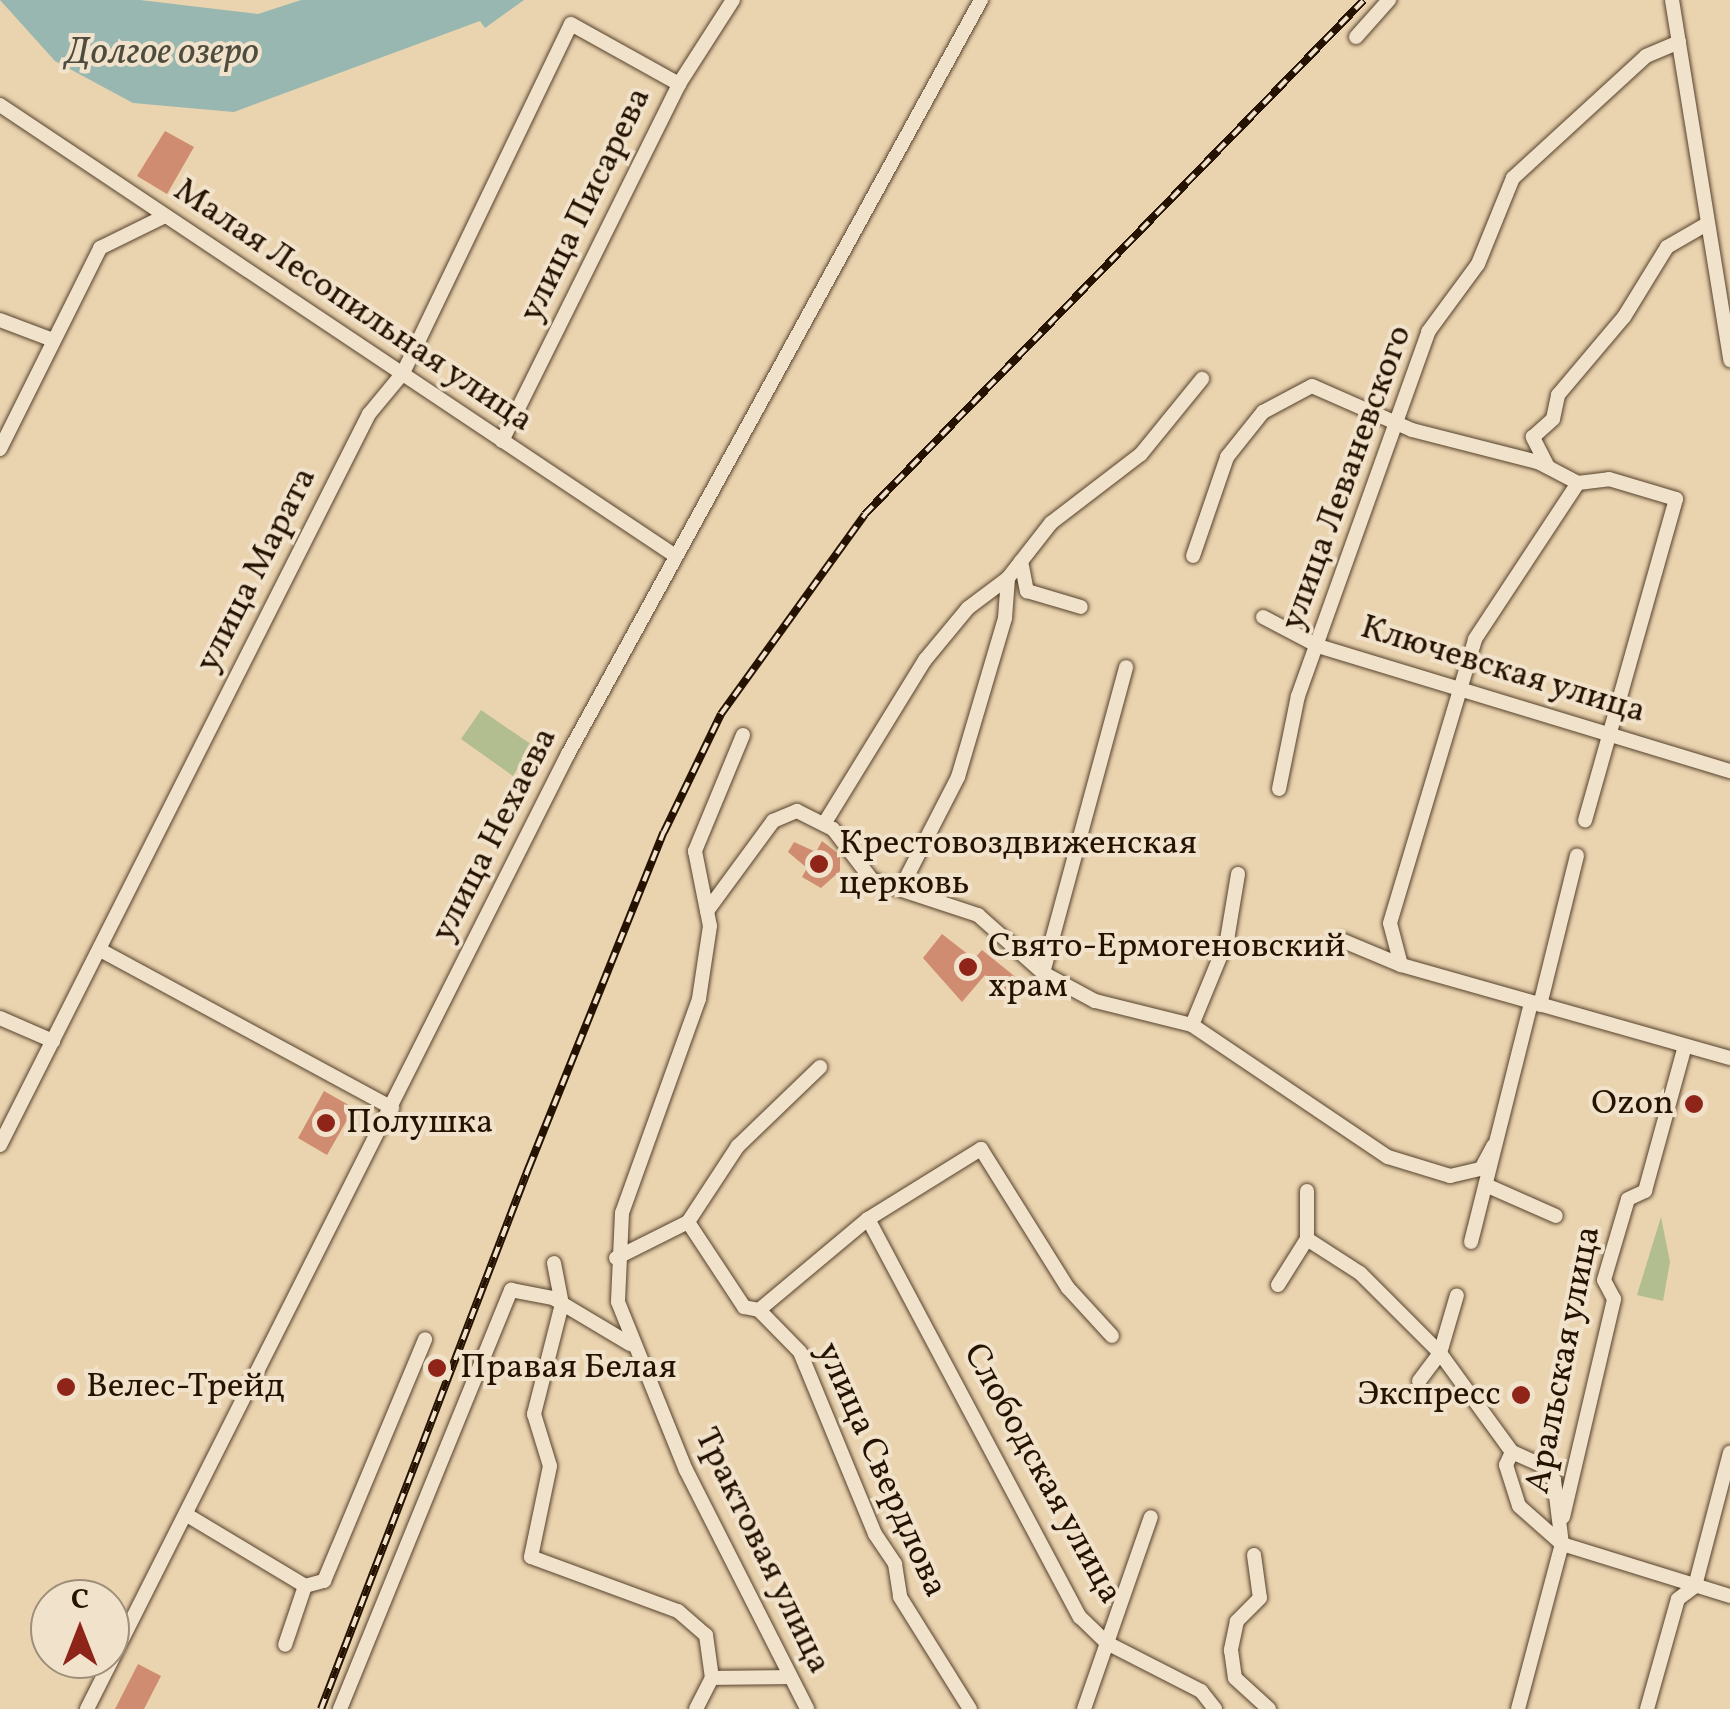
<!DOCTYPE html>
<html>
<head>
<meta charset="utf-8">
<style>
	body { margin:0 }
	#map { position:relative; width:1730px; height:1709px; overflow:hidden; background:#ead3af; font-family:Vollkorn,serif }
	div>[style] { position:absolute }
	.green>* { inset:0; background:#b2be8f }
	.water>* { inset:0; background:#98b7b1 }
	.building>* { inset:0; background:#cf8c70 }
	.roads { filter:drop-shadow(0 0 2px #56422c) drop-shadow(0 0 2px #56422c) }
	.minor>* { height:14px; margin:-7px; padding:0 7px; transform-origin:7px; border-radius:7px; background:#f1e2cb }
	.rail>* { height:8px; margin-top:-4px; transform-origin:0; background:repeating-linear-gradient(90deg,#f1e2cb 0 11px,#251200 0 22px); box-sizing:border-box; border-block:2px solid #251200 }
	.dots>* { width:28px; height:28px; translate:-50% -50%; box-sizing:border-box; border:5px solid #f1e2cb; border-radius:50% }
	span { translate:-50% -50%; white-space:nowrap; text-align:center; line-height:1.15; -webkit-text-stroke:8px #f1e2cb; paint-order:stroke }
	.street-label { font-size:35px; color:#251200 }
	.poi-label { font-size:35px; color:#251200 }
	.left { translate:0 -50%; text-align:left }
	.right { translate:-100% -50%; text-align:right }
	.water-label { font-size:38px; color:#4d4c3e; font-style:italic }
	.north { position:absolute; left:30px; top:1579px; width:100px; height:100px; box-sizing:border-box; background:#f1e2cb; border:2px solid #9f8f7a; border-radius:50%; rotate:0deg; font-size:28px; font-weight:700; line-height:40px; text-align:center; color:#251200 }
	.north::after { content:''; display:block; margin:auto; width:35px; height:45px; background:#8f2418; clip-path:polygon(50% 0,100% 100%,50% 72%,0 100%) }
</style>
</head>
<body>
<div id="map">
	<div class="green">
		<div style="clip-path:polygon(481px 710px,532px 745px,513px 776px,461px 739px)"></div>
		<div style="clip-path:polygon(1661px 1217px,1670px 1262px,1663px 1301px,1637px 1295px)"></div>
	</div>
	<div class="water">
		<div style="clip-path:polygon(0 0,140px 0,258px 14px,301px 0,524px 0,485px 28px,480px 21px,234px 112px,133px 103px,55px 61px)"></div>
	</div>
	<div class="building">
		<div style="clip-path:polygon(165px 131px,194px 147px,167px 194px,137px 176px)"></div>
		<div style="clip-path:polygon(822px 841px,840px 855px,840px 871px,821px 888px,802px 877px,807px 868px,788px 852px,794px 842px,816px 852px)"></div>
		<div style="clip-path:polygon(942px 934px,974px 959px,982px 950px,1023px 983px,1012px 997px,985px 975px,962px 1002px,923px 958px)"></div>
		<div style="clip-path:polygon(324px 1091px,354px 1108px,327px 1155px,298px 1138px)"></div>
		<div style="clip-path:polygon(138px 1664px,161px 1676px,144px 1709px,115px 1709px)"></div>
	</div>
	<div class="roads">
		<div class="minor">
			<div style="left:1672px;top:0;width:365px;rotate:80.8deg"></div>
			<div style="left:1356px;top:37px;width:50px;rotate:-48.3deg"></div>
			<div style="left:0;top:105px;width:810px;rotate:33.73deg"></div>
			<div style="left:0;top:320px;width:57px;rotate:20.7deg"></div>
			<div style="left:502px;top:441px;width:398px;rotate:-63.6deg"></div>
			<div style="left:679px;top:84px;width:100px;rotate:-57.3deg"></div>
			<div style="left:0;top:449px;width:225px;rotate:-63.5deg"></div>
			<div style="left:100px;top:248px;width:72px;rotate:-26.2deg"></div>
			<div style="left:1548px;top:467px;width:34px;rotate:-117deg"></div>
			<div style="left:1533px;top:437px;width:27px;rotate:-42deg"></div>
			<div style="left:1553px;top:419px;width:25px;rotate:-78deg"></div>
			<div style="left:1558px;top:395px;width:102px;rotate:-49.8deg"></div>
			<div style="left:1624px;top:317px;width:82px;rotate:-58.4deg"></div>
			<div style="left:1667px;top:247px;width:44px;rotate:-30.1deg"></div>
			<div style="left:1193px;top:556px;width:105px;rotate:-71deg"></div>
			<div style="left:1227px;top:457px;width:58px;rotate:-51.3deg"></div>
			<div style="left:1263px;top:412px;width:55px;rotate:-28deg"></div>
			<div style="left:1312px;top:386px;width:109px;rotate:23.7deg"></div>
			<div style="left:1412px;top:430px;width:130px;rotate:14.3deg"></div>
			<div style="left:1538px;top:462px;width:45px;rotate:27.7deg"></div>
			<div style="left:1578px;top:483px;width:31px;rotate:-7deg"></div>
			<div style="left:1609px;top:479px;width:70px;rotate:16.6deg"></div>
			<div style="left:1676px;top:499px;width:334px;rotate:105.8deg"></div>
			<div style="left:1021px;top:561px;width:31px;rotate:79deg"></div>
			<div style="left:1027px;top:591px;width:56px;rotate:16.5deg"></div>
			<div style="left:1263px;top:617px;width:62px;rotate:27.8deg"></div>
			<div style="left:1318px;top:646px;width:431px;rotate:16.9deg"></div>
			<div style="left:743px;top:735px;width:126px;rotate:112.5deg"></div>
			<div style="left:695px;top:851px;width:76px;rotate:78.7deg"></div>
			<div style="left:710px;top:926px;width:74px;rotate:98.6deg"></div>
			<div style="left:699px;top:999px;width:227px;rotate:109.8deg"></div>
			<div style="left:622px;top:1213px;width:89px;rotate:92.6deg"></div>
			<div style="left:618px;top:1302px;width:181px;rotate:68deg"></div>
			<div style="left:686px;top:1470px;width:268px;rotate:63.1deg"></div>
			<div style="left:1279px;top:789px;width:95px;rotate:-78.5deg"></div>
			<div style="left:1298px;top:696px;width:387px;rotate:-70.3deg"></div>
			<div style="left:1428px;top:332px;width:84px;rotate:-53.7deg"></div>
			<div style="left:1478px;top:264px;width:93px;rotate:-67.9deg"></div>
			<div style="left:1513px;top:178px;width:180px;rotate:-42.5deg"></div>
			<div style="left:1646px;top:56px;width:36px;rotate:-23deg"></div>
			<div style="left:824px;top:824px;width:193px;rotate:-58.4deg"></div>
			<div style="left:925px;top:660px;width:67px;rotate:-50.4deg"></div>
			<div style="left:968px;top:608px;width:50px;rotate:-36.9deg"></div>
			<div style="left:902px;top:886px;width:123px;rotate:-62.8deg"></div>
			<div style="left:958px;top:777px;width:166px;rotate:-73.5deg"></div>
			<div style="left:1005px;top:618px;width:40px;rotate:-85.7deg"></div>
			<div style="left:1008px;top:578px;width:70px;rotate:-52deg"></div>
			<div style="left:1051px;top:523px;width:113px;rotate:-37.5deg"></div>
			<div style="left:1141px;top:454px;width:97px;rotate:-50.9deg"></div>
			<div style="left:707px;top:911px;width:112px;rotate:-53.7deg"></div>
			<div style="left:773px;top:821px;width:26px;rotate:-23deg"></div>
			<div style="left:797px;top:811px;width:40px;rotate:26.6deg"></div>
			<div style="left:833px;top:829px;width:64px;rotate:52.6deg"></div>
			<div style="left:872px;top:880px;width:112px;rotate:18.3deg"></div>
			<div style="left:978px;top:915px;width:87px;rotate:41.7deg"></div>
			<div style="left:1043px;top:973px;width:59px;rotate:28.3deg"></div>
			<div style="left:1095px;top:1001px;width:100px;rotate:13.9deg"></div>
			<div style="left:1192px;top:1025px;width:236px;rotate:34deg"></div>
			<div style="left:1388px;top:1157px;width:65px;rotate:17deg"></div>
			<div style="left:1450px;top:1176px;width:32px;rotate:-13deg"></div>
			<div style="left:1481px;top:1169px;width:26px;rotate:-62deg"></div>
			<div style="left:1341px;top:940px;width:65px;rotate:22.6deg"></div>
			<div style="left:1401px;top:965px;width:342px;rotate:15.8deg"></div>
			<div style="left:102px;top:951px;width:330px;rotate:28.4deg"></div>
			<div style="left:1401px;top:965px;width:43px;rotate:-104.7deg"></div>
			<div style="left:1390px;top:923px;width:296px;rotate:-73.3deg"></div>
			<div style="left:1475px;top:639px;width:187px;rotate:-56.6deg"></div>
			<div style="left:1043px;top:973px;width:317px;rotate:-74.8deg"></div>
			<div style="left:1540px;top:1005px;width:154px;rotate:-76.1deg"></div>
			<div style="left:0;top:1018px;width:58px;rotate:23.5deg"></div>
			<div style="left:1192px;top:1025px;width:92px;rotate:-67.6deg"></div>
			<div style="left:1227px;top:940px;width:67px;rotate:-80.5deg"></div>
			<div style="left:0;top:1145px;width:819px;rotate:-63.22deg"></div>
			<div style="left:369px;top:414px;width:53px;rotate:-50.3deg"></div>
			<div style="left:403px;top:373px;width:387px;rotate:-64.3deg"></div>
			<div style="left:571px;top:24px;width:124px;rotate:29.1deg"></div>
			<div style="left:1488px;top:1186px;width:74px;rotate:23.8deg"></div>
			<div style="left:868px;top:1219px;width:451px;rotate:62deg"></div>
			<div style="left:1080px;top:1617px;width:37px;rotate:44deg"></div>
			<div style="left:1107px;top:1643px;width:106px;rotate:27.1deg"></div>
			<div style="left:1201px;top:1691px;width:23px;rotate:52deg"></div>
			<div style="left:688px;top:1222px;width:102px;rotate:56.6deg"></div>
			<div style="left:744px;top:1307px;width:15px;rotate:11deg"></div>
			<div style="left:759px;top:1310px;width:59px;rotate:45.7deg"></div>
			<div style="left:800px;top:1352px;width:197px;rotate:67.6deg"></div>
			<div style="left:875px;top:1534px;width:36px;rotate:56deg"></div>
			<div style="left:895px;top:1564px;width:33px;rotate:81deg"></div>
			<div style="left:900px;top:1597px;width:132px;rotate:58deg"></div>
			<div style="left:1307px;top:1239px;width:63px;rotate:32.7deg"></div>
			<div style="left:1360px;top:1273px;width:113px;rotate:45deg"></div>
			<div style="left:1440px;top:1353px;width:122px;rotate:54deg"></div>
			<div style="left:1512px;top:1452px;width:34px;rotate:24deg"></div>
			<div style="left:1543px;top:1466px;width:18px;rotate:52deg"></div>
			<div style="left:1554px;top:1480px;width:64px;rotate:82.9deg"></div>
			<div style="left:1562px;top:1544px;width:57px;rotate:-138.5deg"></div>
			<div style="left:1519px;top:1506px;width:43px;rotate:-107.6deg"></div>
			<div style="left:1506px;top:1465px;width:14px;rotate:-65deg"></div>
			<div style="left:1471px;top:1242px;width:246px;rotate:-75.9deg"></div>
			<div style="left:616px;top:1258px;width:80px;rotate:-26.6deg"></div>
			<div style="left:688px;top:1222px;width:91px;rotate:-56.7deg"></div>
			<div style="left:738px;top:1146px;width:114px;rotate:-43.9deg"></div>
			<div style="left:554px;top:1263px;width:42px;rotate:79deg"></div>
			<div style="left:562px;top:1304px;width:114px;rotate:104.3deg"></div>
			<div style="left:534px;top:1414px;width:54px;rotate:72.9deg"></div>
			<div style="left:550px;top:1466px;width:93px;rotate:101.8deg"></div>
			<div style="left:531px;top:1557px;width:157px;rotate:20.2deg"></div>
			<div style="left:678px;top:1611px;width:37px;rotate:41deg"></div>
			<div style="left:706px;top:1635px;width:43px;rotate:82.1deg"></div>
			<div style="left:1278px;top:1285px;width:54px;rotate:-57.8deg"></div>
			<div style="left:1307px;top:1239px;width:48px;rotate:-90deg"></div>
			<div style="left:759px;top:1310px;width:142px;rotate:-39.9deg"></div>
			<div style="left:868px;top:1219px;width:133px;rotate:-31.8deg"></div>
			<div style="left:981px;top:1149px;width:164px;rotate:58deg"></div>
			<div style="left:1068px;top:1288px;width:65px;rotate:47.5deg"></div>
			<div style="left:1419px;top:1381px;width:35px;rotate:-53deg"></div>
			<div style="left:1440px;top:1353px;width:60px;rotate:-73.7deg"></div>
			<div style="left:187px;top:1515px;width:138px;rotate:31deg"></div>
			<div style="left:305px;top:1586px;width:62px;rotate:108.7deg"></div>
			<div style="left:1563px;top:1517px;width:224px;rotate:-76.8deg"></div>
			<div style="left:1614px;top:1299px;width:21px;rotate:-118deg"></div>
			<div style="left:1604px;top:1280px;width:84px;rotate:-73.5deg"></div>
			<div style="left:1628px;top:1199px;width:19px;rotate:-25deg"></div>
			<div style="left:1645px;top:1191px;width:150px;rotate:-74.6deg"></div>
			<div style="left:1254px;top:1555px;width:43px;rotate:82.1deg"></div>
			<div style="left:1260px;top:1598px;width:33px;rotate:135deg"></div>
			<div style="left:1237px;top:1621px;width:30px;rotate:102deg"></div>
			<div style="left:1231px;top:1650px;width:28px;rotate:82deg"></div>
			<div style="left:1235px;top:1678px;width:46px;rotate:42.4deg"></div>
			<div style="left:305px;top:1586px;width:20px;rotate:-15deg"></div>
			<div style="left:324px;top:1581px;width:262px;rotate:-67.3deg"></div>
			<div style="left:87px;top:1709px;width:1069px;rotate:-63.27deg"></div>
			<div style="left:568px;top:754px;width:860px;rotate:-61.29deg"></div>
			<div style="left:340px;top:1709px;width:453px;rotate:-67.8deg"></div>
			<div style="left:511px;top:1290px;width:43px;rotate:10.8deg"></div>
			<div style="left:553px;top:1298px;width:90px;rotate:30.9deg"></div>
			<div style="left:696px;top:1709px;width:35px;rotate:-63deg"></div>
			<div style="left:712px;top:1678px;width:77px;rotate:-0.7deg"></div>
			<div style="left:1084px;top:1709px;width:203px;rotate:-70.8deg"></div>
			<div style="left:1518px;top:1709px;width:171px;rotate:-75.1deg"></div>
			<div style="left:1562px;top:1544px;width:176px;rotate:17.2deg"></div>
			<div style="left:1647px;top:1709px;width:114px;rotate:-74.3deg"></div>
			<div style="left:1678px;top:1599px;width:21px;rotate:-37deg"></div>
			<div style="left:1695px;top:1586px;width:138px;rotate:-75.3deg"></div>
		</div>
	</div>
	<div class="rail">
		<div style="left:321px;top:1709px;width:581px;rotate:-69.01deg"></div>
		<div style="left:529px;top:1167px;width:361px;rotate:-68.1deg"></div>
		<div style="left:664px;top:832px;width:131px;rotate:-64.2deg"></div>
		<div style="left:721px;top:714px;width:246px;rotate:-54.2deg"></div>
		<div style="left:865px;top:514px;width:716px;rotate:-45.85deg"></div>
	</div>
	<div class="dots">
		<div style="left:819px;top:864px;background:#8f2418"></div>
		<div style="left:968px;top:967px;background:#8f2418"></div>
		<div style="left:1694px;top:1104px;background:#8f2418"></div>
		<div style="left:326px;top:1123px;background:#8f2418"></div>
		<div style="left:437px;top:1368px;background:#8f2418"></div>
		<div style="left:66px;top:1387px;background:#8f2418"></div>
		<div style="left:1521px;top:1395px;background:#8f2418"></div>
	</div>
	<div class="street-label">
		<span style="left:586px;top:205px;rotate:-64deg">улица Писарева</span>
		<span style="left:353px;top:306px;rotate:34deg">Малая Лесопильная улица</span>
		<span style="left:1347px;top:478px;rotate:-70deg">улица Леваневского</span>
		<span style="left:257px;top:570px;rotate:-63deg">улица Марата</span>
		<span style="left:1503px;top:670px;rotate:17deg">Ключевская улица</span>
		<span style="left:495px;top:835px;rotate:-63deg">улица Нехаева</span>
		<span style="left:1564px;top:1360px;rotate:-79deg">Аральская улица</span>
		<span style="left:881px;top:1470px;rotate:66deg">улица Свердлова</span>
		<span style="left:1042px;top:1474px;rotate:61deg">Слободская улица</span>
		<span style="left:762px;top:1551px;rotate:64deg">Трактовая улица</span>
	</div>
	<div class="poi-label">
		<span class="left" style="left:839px;top:864px">Крестовоздвиженская<br>церковь</span>
		<span class="left" style="left:988px;top:967px">Свято-Ермогеновский<br>храм</span>
		<span class="right" style="left:1674px;top:1104px">Ozon</span>
		<span class="left" style="left:346px;top:1123px">Полушка</span>
		<span class="left" style="left:460px;top:1368px">Правая Белая</span>
		<span class="left" style="left:86px;top:1387px">Велес-Трейд</span>
		<span class="right" style="left:1501px;top:1395px">Экспресс</span>
	</div>
	<div class="water-label">
		<span style="left:162px;top:54px">Долгое озеро</span>
	</div>
	<div class="north">С</div>
</div>
</body>
</html>
